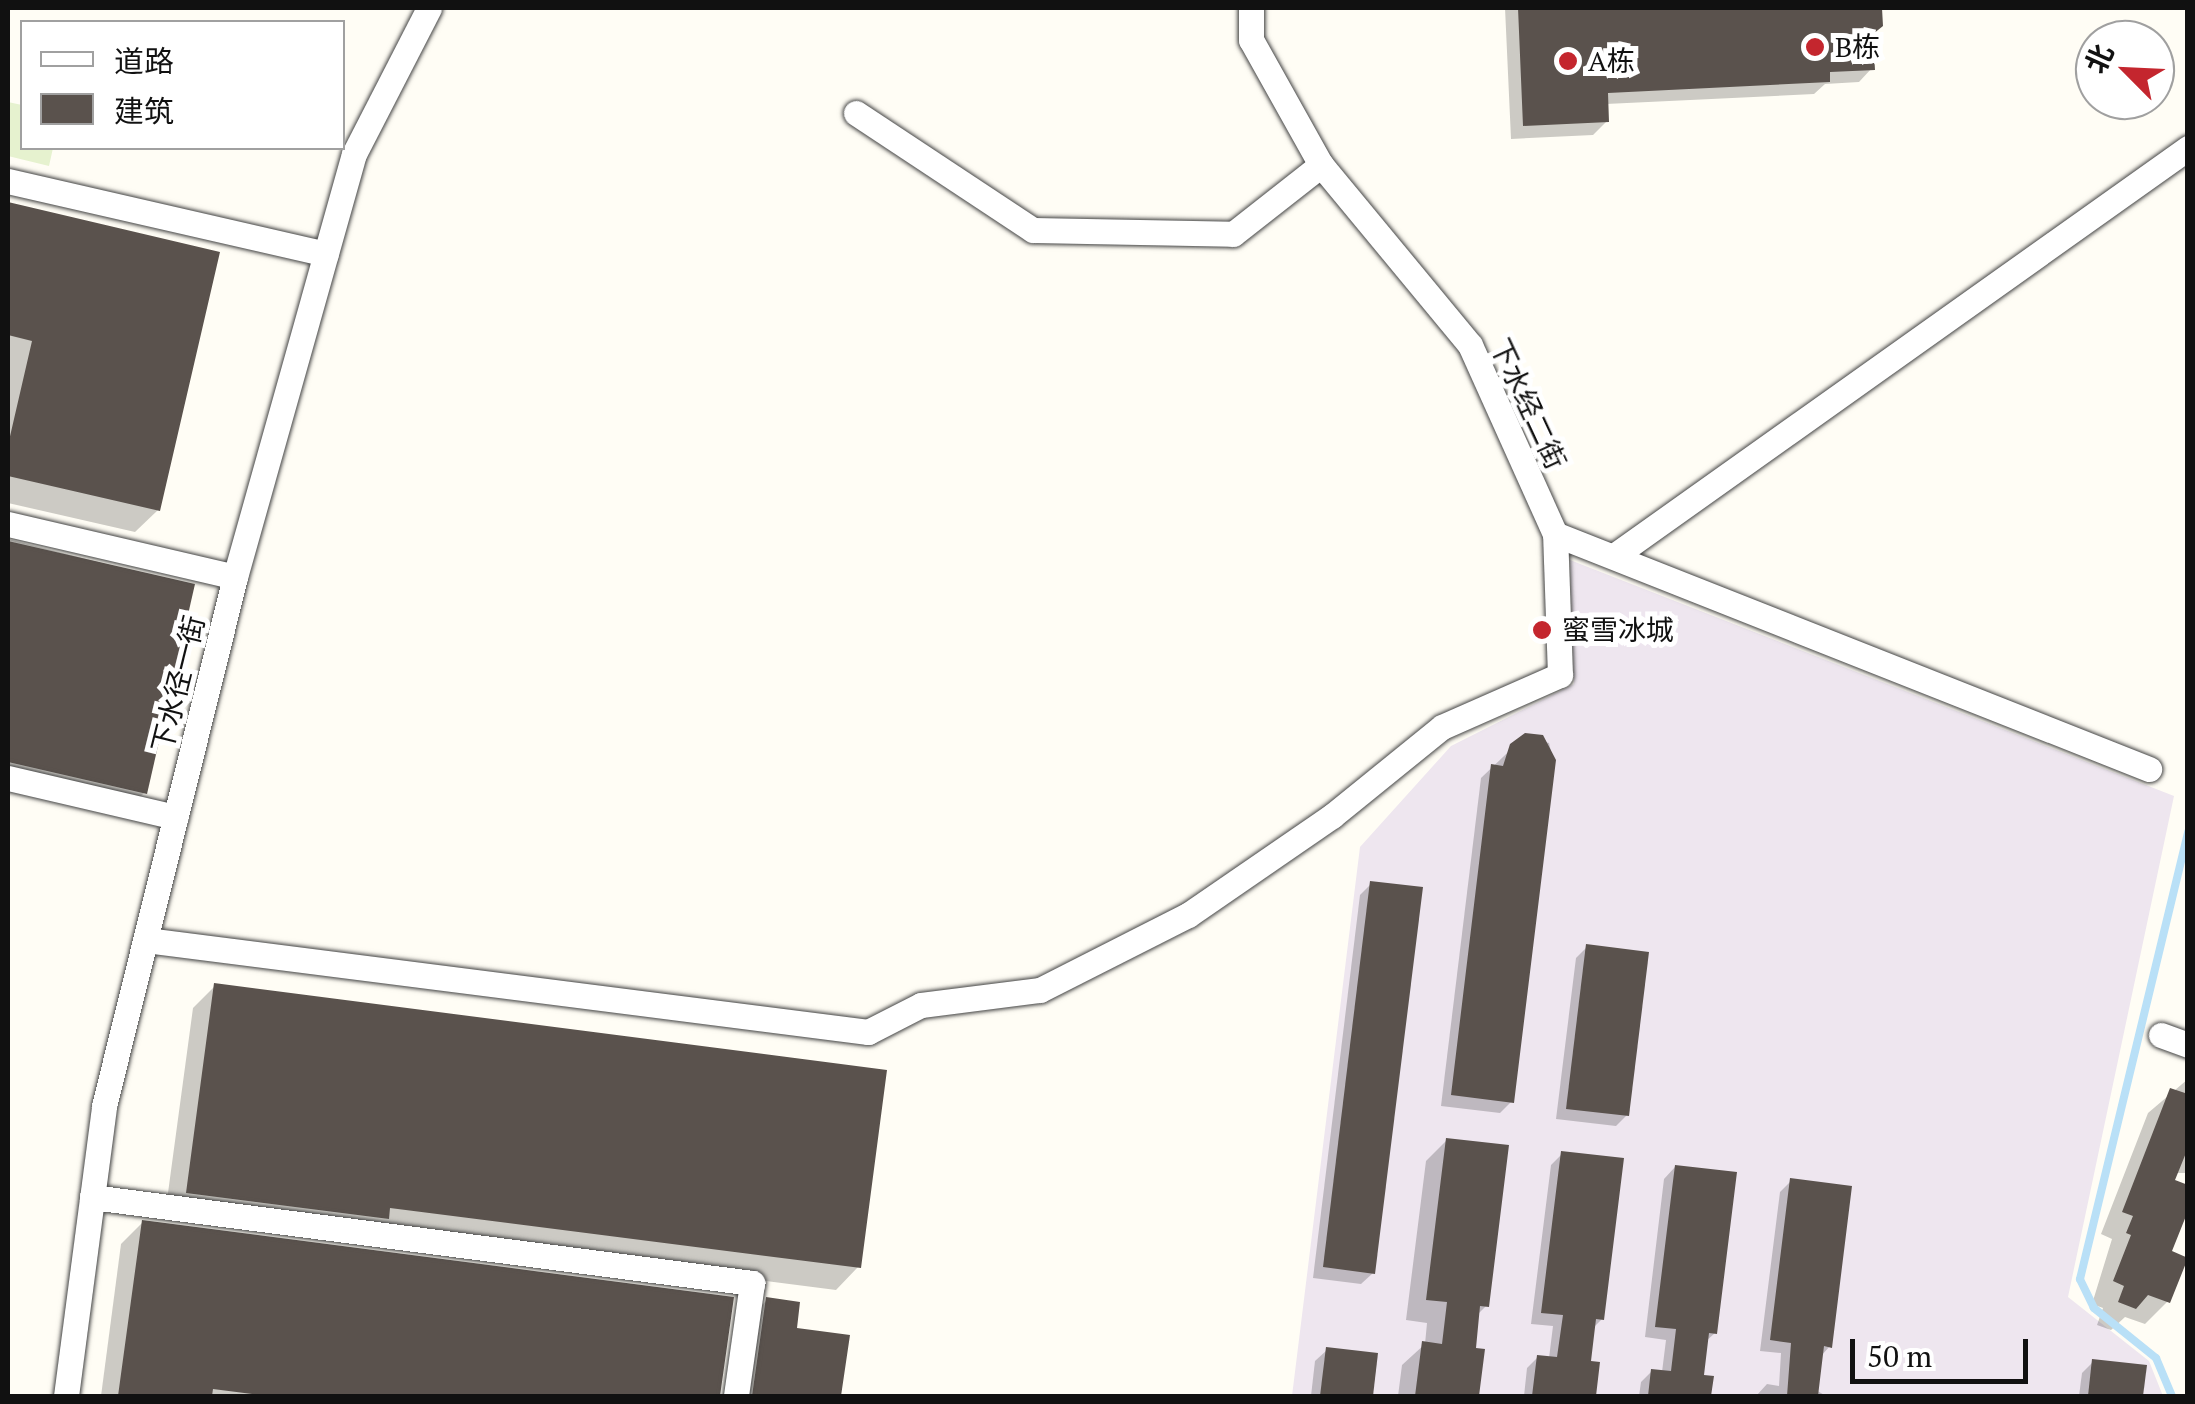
<!DOCTYPE html>
<html>
<head>
<meta charset="utf-8">
<style>
	body { margin:0 }
	#map { position:relative; width:2195px; height:1404px; overflow:hidden; background:#fffdf5; font-family:"PT Serif","Noto Sans SC",serif }
	div>[style] { position:absolute }
	.industrial>* { inset:0; background:#eee6ef }
	.pitch>* { inset:0; background:#e6f2cf }
	.shadow>* { inset:0; background:#0003 }
	.stream>* { height:8px; margin:-4px; padding:0 4px; transform-origin:4px; border-radius:4px; background:#b9e0f7 }
	.building>* { inset:0; background:#5a524d }
	.roads { filter:drop-shadow(0 0 2px #444) drop-shadow(0 0 2px #444) }
	.minor>* { height:25px; margin:-12.5px; padding:0 12.5px; transform-origin:12.5px; border-radius:12.5px; background:#fff }
	.dots>* { width:28px; height:28px; translate:-50% -50%; box-sizing:border-box; border:5px solid #fff; border-radius:50% }
	span { translate:-50% -50%; white-space:nowrap; text-align:center; line-height:1.15; -webkit-text-stroke:10px #fff; paint-order:stroke }
	.poi-label { font-size:28px; color:#111 }
	.left { translate:0 -50%; text-align:left }
	.street-label { font-size:28px; color:#111 }
	.frame { position:absolute; inset:0; border:10px solid #111; pointer-events:none }
	.legend { position:absolute; left:20px; top:20px; width:325px; height:130px; box-sizing:border-box; background:#fff; border:2px solid #a0a0a0; margin:0; padding:12px 18px; list-style:none; font-size:30px; color:#111 }
	.legend li { display:flex; align-items:center; gap:20px; height:50px }
	.legend b { width:50px; border:2px solid #a0a0a0 }
	.north { position:absolute; left:2075px; top:20px; width:100px; height:100px; box-sizing:border-box; background:#fff; border:2px solid #a0a0a0; border-radius:50%; rotate:294deg; font-size:28px; font-weight:700; line-height:40px; text-align:center; color:#111 }
	.north::after { content:''; display:block; margin:auto; width:35px; height:45px; background:#c4262e; clip-path:polygon(50% 0,100% 100%,50% 72%,0 100%) }
	.scale { position:absolute; left:1850px; top:1339px; width:178px; height:45px; box-sizing:border-box; border:5px solid #111; border-top:0; padding-left:12px; font-size:30px; line-height:35px; white-space:nowrap; color:#111; -webkit-text-stroke:8px #fff; paint-order:stroke }
</style>
</head>
<body>
<div id="map">
	<div class="industrial">
		<div style="clip-path:polygon(1570px 560px,2174px 796px,2068px 1297px,2149px 1361px,2163px 1396px,1292px 1396px,1360px 847px,1451px 746px,1574px 684px)"></div>
	</div>
	<div class="pitch">
		<div style="clip-path:polygon(8px 102px,22px 105px,22px 148px,53px 148px,49px 166px,8px 156px)"></div>
	</div>
	<div class="shadow">
		<div style="clip-path:polygon(1505px 8px,1880px 8px,1881px 25px,1873px 33px,1872px 68px,1859px 82px,1825px 84px,1814px 94px,1606px 104px,1607px 121px,1593px 135px,1511px 139px)"></div>
		<div style="clip-path:polygon(8px 205px,217px 254px,158px 510px,135px 532px,8px 503px)"></div>
		<div style="clip-path:polygon(8px 539px,192px 586px,145px 792px,122px 815px,8px 789px)"></div>
		<div style="clip-path:polygon(1525px 736px,1549px 743px,1553px 760px,1511px 1102px,1500px 1113px,1441px 1106px,1481px 778px)"></div>
		<div style="clip-path:polygon(1371px 884px,1373px 1273px,1361px 1284px,1313px 1278px,1360px 895px)"></div>
		<div style="clip-path:polygon(1587px 947px,1627px 1115px,1616px 1126px,1556px 1119px,1576px 958px)"></div>
		<div style="clip-path:polygon(215px 986px,858px 1267px,836px 1290px,374px 1230px,165px 1215px,193px 1008px)"></div>
		<div style="clip-path:polygon(2188px 1079px,2188px 1173px,2175px 1173px,2167px 1302px,2145px 1324px,2125px 1317px,2111px 1330px,2097px 1325px,2103px 1308px,2092px 1304px,2112px 1239px,2101px 1234px,2148px 1113px)"></div>
		<div style="clip-path:polygon(1447px 1140px,1486px 1306px,1477px 1315px,1473px 1350px,1482px 1351px,1478px 1396px,1398px 1396px,1402px 1365px,1425px 1344px,1427px 1323px,1406px 1320px,1426px 1161px)"></div>
		<div style="clip-path:polygon(1562px 1154px,1602px 1319px,1592px 1329px,1588px 1363px,1598px 1364px,1594px 1396px,1524px 1396px,1527px 1368px,1538px 1357px,1549px 1358px,1553px 1326px,1531px 1324px,1551px 1165px)"></div>
		<div style="clip-path:polygon(1675px 1167px,1715px 1333px,1705px 1342px,1701px 1377px,1711px 1378px,1709px 1396px,1639px 1396px,1641px 1382px,1652px 1371px,1662px 1372px,1666px 1340px,1645px 1337px,1664px 1179px)"></div>
		<div style="clip-path:polygon(1791px 1181px,1830px 1346px,1821px 1356px,1816px 1390px,1826px 1396px,1756px 1396px,1767px 1384px,1779px 1386px,1781px 1353px,1760px 1351px,1780px 1192px)"></div>
		<div style="clip-path:polygon(143px 1222px,717px 1395px,718px 1396px,101px 1396px,121px 1244px)"></div>
		<div style="clip-path:polygon(767px 1300px,794px 1331px,847px 1337px,839px 1396px,735px 1396px,746px 1321px)"></div>
		<div style="clip-path:polygon(1327px 1350px,1375px 1355px,1370px 1396px,1311px 1396px,1315px 1361px)"></div>
		<div style="clip-path:polygon(2093px 1362px,2144px 1368px,2140px 1396px,2079px 1396px,2082px 1373px)"></div>
	</div>
	<div class="stream">
		<div style="left:2172px;top:1396px;width:41px;rotate:-112.8deg"></div>
		<div style="left:2156px;top:1358px;width:80px;rotate:-141.1deg"></div>
		<div style="left:2094px;top:1308px;width:32px;rotate:-116deg"></div>
		<div style="left:2080px;top:1279px;width:460px;rotate:-76.4deg"></div>
	</div>
	<div class="building">
		<div style="clip-path:polygon(1518px 8px,1882px 8px,1883px 26px,1873px 34px,1875px 70px,1830px 72px,1830px 82px,1608px 93px,1609px 122px,1523px 126px)"></div>
		<div style="clip-path:polygon(8px 202px,220px 252px,160px 511px,8px 476px,8px 445px,32px 341px,8px 335px)"></div>
		<div style="clip-path:polygon(8px 541px,195px 584px,147px 794px,8px 762px)"></div>
		<div style="clip-path:polygon(1525px 733px,1543px 735px,1556px 760px,1514px 1103px,1451px 1095px,1491px 764px,1503px 766px,1510px 744px)"></div>
		<div style="clip-path:polygon(1370px 881px,1423px 887px,1375px 1274px,1323px 1267px)"></div>
		<div style="clip-path:polygon(1586px 944px,1649px 952px,1629px 1116px,1566px 1109px)"></div>
		<div style="clip-path:polygon(214px 983px,887px 1070px,861px 1268px,390px 1208px,389px 1219px,186px 1193px)"></div>
		<div style="clip-path:polygon(2170px 1088px,2188px 1094px,2188px 1148px,2175px 1180px,2188px 1185px,2188px 1211px,2172px 1251px,2188px 1258px,2170px 1303px,2148px 1295px,2136px 1309px,2118px 1302px,2124px 1286px,2113px 1281px,2131px 1235px,2126px 1233px,2133px 1216px,2122px 1212px)"></div>
		<div style="clip-path:polygon(1446px 1138px,1509px 1145px,1489px 1307px,1480px 1306px,1476px 1348px,1485px 1349px,1479px 1396px,1415px 1396px,1422px 1341px,1442px 1344px,1447px 1302px,1426px 1300px)"></div>
		<div style="clip-path:polygon(1561px 1151px,1624px 1158px,1604px 1320px,1596px 1319px,1591px 1361px,1600px 1362px,1596px 1396px,1532px 1396px,1537px 1355px,1557px 1357px,1563px 1315px,1541px 1313px)"></div>
		<div style="clip-path:polygon(1675px 1165px,1737px 1172px,1717px 1334px,1709px 1333px,1704px 1375px,1714px 1376px,1711px 1396px,1648px 1396px,1651px 1369px,1671px 1371px,1676px 1329px,1655px 1327px)"></div>
		<div style="clip-path:polygon(1790px 1178px,1852px 1186px,1832px 1348px,1824px 1346px,1818px 1396px,1787px 1396px,1791px 1343px,1770px 1340px)"></div>
		<div style="clip-path:polygon(142px 1220px,734px 1297px,720px 1396px,269px 1396px,213px 1389px,212px 1396px,118px 1396px)"></div>
		<div style="clip-path:polygon(766px 1297px,800px 1302px,797px 1328px,850px 1335px,841px 1396px,752px 1396px)"></div>
		<div style="clip-path:polygon(1326px 1347px,1378px 1353px,1373px 1396px,1320px 1396px)"></div>
		<div style="clip-path:polygon(2092px 1359px,2147px 1365px,2143px 1396px,2088px 1396px)"></div>
	</div>
	<div class="roads">
		<div class="minor">
			<div style="left:856px;top:113px;width:212px;rotate:33.5deg"></div>
			<div style="left:1033px;top:230px;width:200px;rotate:1.1deg"></div>
			<div style="left:1233px;top:234px;width:112px;rotate:-38.1deg"></div>
			<div style="left:8px;top:181px;width:326px;rotate:12.9deg"></div>
			<div style="left:8px;top:524px;width:233px;rotate:13.1deg"></div>
			<div style="left:1555px;top:534px;width:639px;rotate:21.58deg"></div>
			<div style="left:1614px;top:556px;width:704px;rotate:-35.41deg"></div>
			<div style="left:8px;top:778px;width:172px;rotate:13.1deg"></div>
			<div style="left:146px;top:940px;width:728px;rotate:7.26deg"></div>
			<div style="left:868px;top:1032px;width:59px;rotate:-27deg"></div>
			<div style="left:921px;top:1005px;width:120px;rotate:-7.2deg"></div>
			<div style="left:1040px;top:990px;width:166px;rotate:-26.9deg"></div>
			<div style="left:1188px;top:915px;width:175px;rotate:-34.5deg"></div>
			<div style="left:1332px;top:816px;width:141px;rotate:-39deg"></div>
			<div style="left:1442px;top:727px;width:129px;rotate:-23.8deg"></div>
			<div style="left:1560px;top:675px;width:141px;rotate:-92deg"></div>
			<div style="left:1555px;top:534px;width:207px;rotate:-114.2deg"></div>
			<div style="left:1470px;top:345px;width:234px;rotate:-129.6deg"></div>
			<div style="left:1321px;top:165px;width:143px;rotate:-119.2deg"></div>
			<div style="left:1251px;top:40px;width:32px;rotate:-90deg"></div>
			<div style="left:2161px;top:1035px;width:29px;rotate:20deg"></div>
			<div style="left:92px;top:1197px;width:666px;rotate:7.42deg"></div>
			<div style="left:752px;top:1283px;width:114px;rotate:98.1deg"></div>
			<div style="left:66px;top:1396px;width:292px;rotate:-82.5deg"></div>
			<div style="left:104px;top:1106px;width:545px;rotate:-76.09deg"></div>
			<div style="left:235px;top:577px;width:439px;rotate:-74.3deg"></div>
			<div style="left:354px;top:154px;width:164px;rotate:-62.8deg"></div>
		</div>
	</div>
	<div class="dots">
		<div style="left:1815px;top:47px;background:#c4262e"></div>
		<div style="left:1568px;top:61px;background:#c4262e"></div>
		<div style="left:1542px;top:630px;background:#c4262e"></div>
	</div>
	<div class="poi-label">
		<span class="left" style="left:1835px;top:47px">B栋</span>
		<span class="left" style="left:1588px;top:61px">A栋</span>
		<span class="left" style="left:1562px;top:630px">蜜雪冰城</span>
	</div>
	<div class="street-label">
		<span style="left:1528px;top:404px;rotate:65deg">下水经二街</span>
		<span style="left:178px;top:684px;rotate:-76deg">下水径一街</span>
	</div>
	<div class="frame"></div>
	<ul class="legend">
	<li><b style="height:12px;background:#fff"></b>道路</li>
	<li><b style="height:28px;background:#5a524d"></b>建筑</li>
	</ul>
	<div class="north">北</div>
	<div class="scale">50 m</div>
</div>
</body>
</html>
